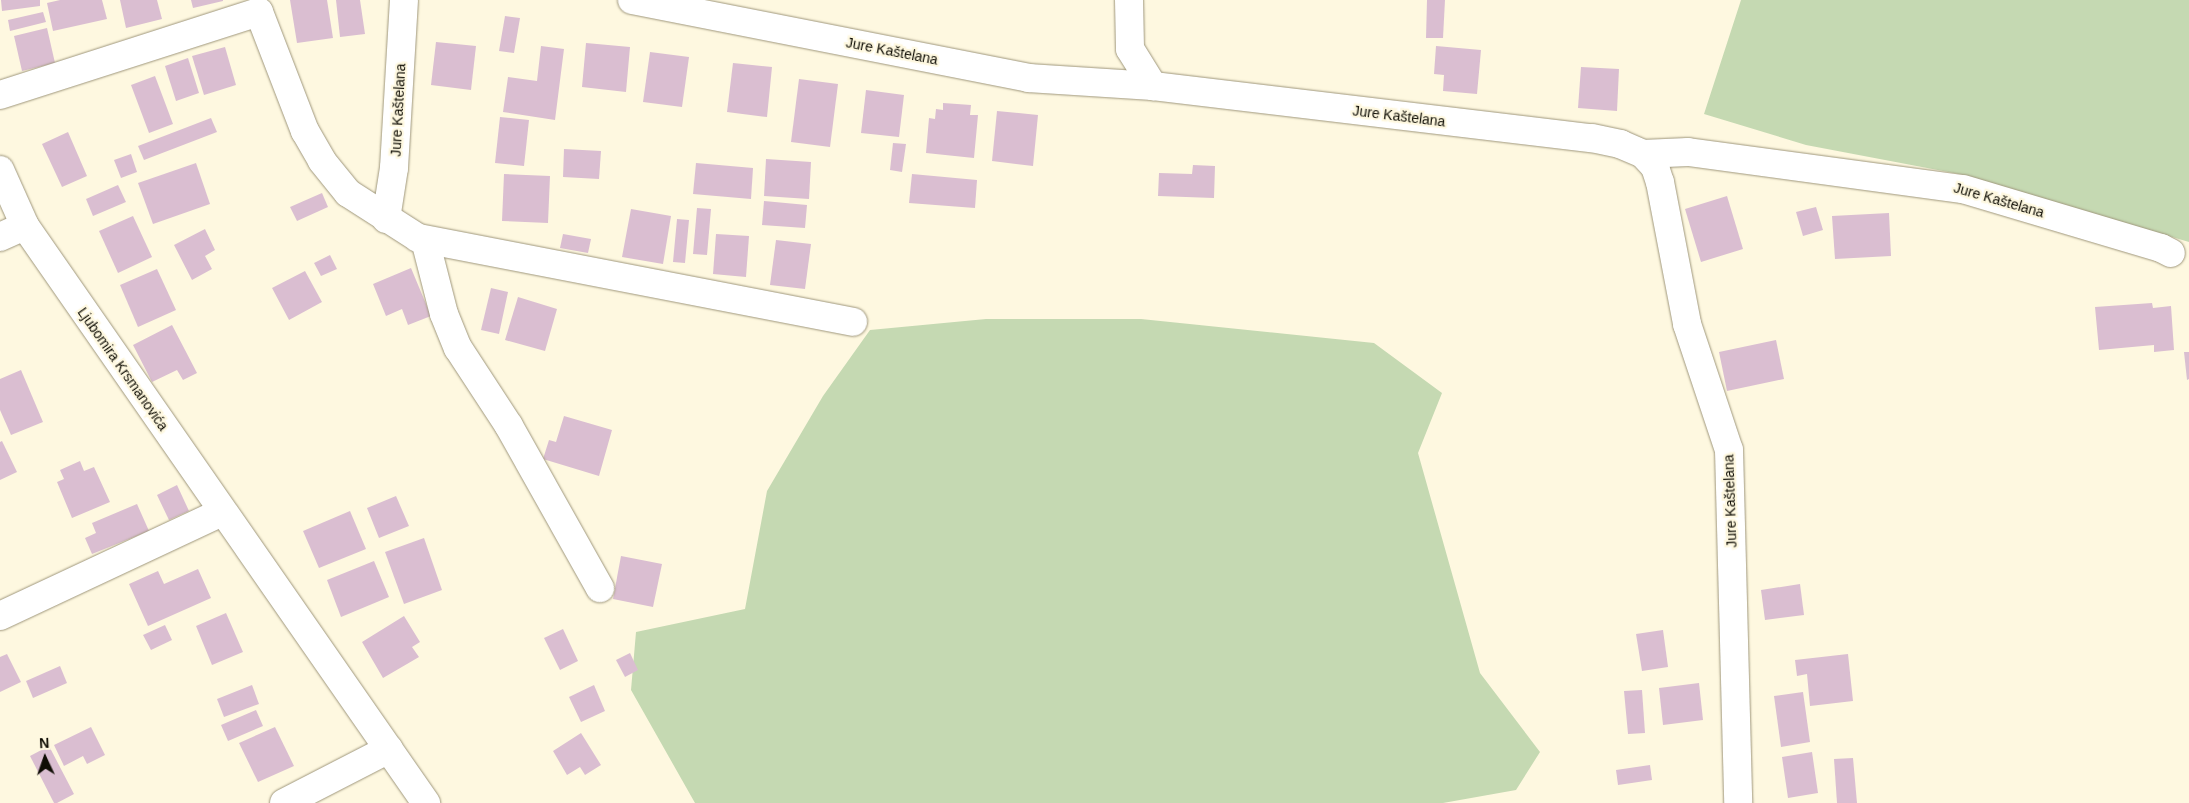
<!DOCTYPE html>
<html>
<head>
<meta charset="utf-8">
<style>
	body { margin:0 }
	#map { position:relative; width:2189px; height:803px; overflow:hidden; background:#fef8e0; font-family:Arial,sans-serif }
	div>[style] { position:absolute }
	.green>* { inset:0; background:#c5d9b2 }
	.building>* { inset:0; background:#dabed1 }
	.roads { filter:drop-shadow(0 0 1px #9f977c) drop-shadow(0 0 1px #9f977c) }
	.minor>* { height:28px; margin:-14px; padding:0 14px; transform-origin:14px; border-radius:14px; background:#fff }
	span { translate:-50% -50%; white-space:nowrap; text-align:center; line-height:1.15; -webkit-text-stroke:4.5px #fef8e0; paint-order:stroke }
	.street-label { font-size:14px; color:#0e0c03 }
	.north { position:absolute; left:20px; top:733px; width:50px; height:50px; -webkit-text-stroke:4px #fef8e0; paint-order:stroke; rotate:357deg; font-size:14px; font-weight:700; line-height:20px; text-align:center; color:#0e0c03 }
	.north::after { content:''; display:block; margin:auto; width:18px; height:22px; background:#0e0c03; clip-path:polygon(50% 0,100% 100%,50% 72%,0 100%) }
</style>
</head>
<body>
<div id="map">
	<div class="green">
		<div style="clip-path:polygon(1741px 0,2189px 0,2189px 242px,1964px 175px,1806px 145px,1704px 114px)"></div>
		<div style="clip-path:polygon(986px 319px,1141px 319px,1374px 343px,1442px 393px,1418px 453px,1480px 673px,1540px 752px,1516px 790px,1443px 803px,695px 803px,631px 690px,636px 632px,745px 609px,767px 491px,823px 396px,870px 330px)"></div>
	</div>
	<div class="building">
		<div style="clip-path:polygon(1px 0,40px 0,40px 6px,2px 11px)"></div>
		<div style="clip-path:polygon(60px 0,102px 0,107px 19px,53px 31px,47px 3px)"></div>
		<div style="clip-path:polygon(120px 0,157px 0,162px 19px,126px 28px)"></div>
		<div style="clip-path:polygon(191px 0,223px 0,223px 1px,193px 8px)"></div>
		<div style="clip-path:polygon(290px 0,327px 0,333px 38px,297px 43px)"></div>
		<div style="clip-path:polygon(336px 0,360px 0,365px 34px,340px 37px)"></div>
		<div style="clip-path:polygon(1427px 0,1445px 0,1443px 38px,1426px 38px)"></div>
		<div style="clip-path:polygon(43px 12px,46px 22px,10px 31px,8px 20px)"></div>
		<div style="clip-path:polygon(505px 16px,520px 18px,514px 53px,499px 51px)"></div>
		<div style="clip-path:polygon(47px 28px,55px 63px,22px 71px,14px 36px)"></div>
		<div style="clip-path:polygon(436px 42px,476px 46px,471px 90px,431px 85px)"></div>
		<div style="clip-path:polygon(586px 43px,630px 47px,626px 92px,582px 87px)"></div>
		<div style="clip-path:polygon(541px 46px,564px 49px,555px 120px,503px 112px,508px 77px,537px 81px)"></div>
		<div style="clip-path:polygon(1436px 46px,1481px 50px,1477px 94px,1443px 91px,1444px 75px,1434px 74px)"></div>
		<div style="clip-path:polygon(225px 47px,236px 85px,204px 95px,192px 56px)"></div>
		<div style="clip-path:polygon(650px 52px,689px 57px,682px 107px,643px 102px)"></div>
		<div style="clip-path:polygon(188px 58px,199px 93px,176px 101px,165px 66px)"></div>
		<div style="clip-path:polygon(733px 63px,772px 67px,767px 117px,727px 112px)"></div>
		<div style="clip-path:polygon(1581px 67px,1619px 69px,1617px 111px,1578px 108px)"></div>
		<div style="clip-path:polygon(155px 76px,173px 124px,149px 133px,131px 85px)"></div>
		<div style="clip-path:polygon(799px 79px,838px 84px,830px 147px,791px 142px)"></div>
		<div style="clip-path:polygon(866px 90px,904px 95px,899px 137px,861px 133px)"></div>
		<div style="clip-path:polygon(943px 103px,971px 105px,970px 115px,978px 115px,974px 158px,926px 153px,929px 118px,935px 119px,936px 109px,943px 110px)"></div>
		<div style="clip-path:polygon(997px 111px,1038px 115px,1033px 166px,992px 161px)"></div>
		<div style="clip-path:polygon(500px 117px,529px 120px,524px 166px,495px 163px)"></div>
		<div style="clip-path:polygon(211px 118px,217px 132px,144px 160px,138px 146px)"></div>
		<div style="clip-path:polygon(68px 132px,87px 176px,62px 187px,42px 144px)"></div>
		<div style="clip-path:polygon(893px 143px,906px 144px,902px 172px,890px 170px)"></div>
		<div style="clip-path:polygon(564px 149px,601px 151px,599px 179px,563px 177px)"></div>
		<div style="clip-path:polygon(131px 154px,137px 172px,121px 178px,114px 160px)"></div>
		<div style="clip-path:polygon(766px 159px,811px 162px,809px 199px,764px 196px)"></div>
		<div style="clip-path:polygon(196px 163px,210px 204px,153px 224px,138px 183px)"></div>
		<div style="clip-path:polygon(696px 163px,753px 168px,751px 199px,693px 194px)"></div>
		<div style="clip-path:polygon(1193px 165px,1215px 166px,1214px 198px,1158px 196px,1159px 173px,1192px 174px)"></div>
		<div style="clip-path:polygon(504px 174px,550px 176px,548px 223px,502px 221px)"></div>
		<div style="clip-path:polygon(912px 174px,977px 180px,975px 208px,909px 203px)"></div>
		<div style="clip-path:polygon(118px 185px,126px 202px,93px 216px,86px 199px)"></div>
		<div style="clip-path:polygon(322px 193px,328px 207px,297px 221px,290px 207px)"></div>
		<div style="clip-path:polygon(1727px 196px,1743px 249px,1701px 262px,1685px 209px)"></div>
		<div style="clip-path:polygon(764px 201px,807px 205px,805px 228px,762px 225px)"></div>
		<div style="clip-path:polygon(1816px 207px,1823px 230px,1803px 236px,1796px 212px)"></div>
		<div style="clip-path:polygon(697px 208px,711px 209px,707px 255px,693px 254px)"></div>
		<div style="clip-path:polygon(631px 209px,671px 216px,663px 264px,622px 257px)"></div>
		<div style="clip-path:polygon(1889px 213px,1891px 256px,1835px 259px,1832px 216px)"></div>
		<div style="clip-path:polygon(133px 216px,152px 257px,118px 273px,99px 231px)"></div>
		<div style="clip-path:polygon(677px 219px,689px 220px,685px 263px,673px 262px)"></div>
		<div style="clip-path:polygon(205px 229px,215px 250px,205px 256px,212px 269px,192px 280px,174px 245px)"></div>
		<div style="clip-path:polygon(563px 234px,591px 239px,588px 253px,560px 248px)"></div>
		<div style="clip-path:polygon(716px 234px,749px 236px,746px 277px,713px 274px)"></div>
		<div style="clip-path:polygon(776px 240px,811px 244px,805px 289px,770px 285px)"></div>
		<div style="clip-path:polygon(330px 255px,337px 269px,321px 276px,314px 263px)"></div>
		<div style="clip-path:polygon(411px 268px,431px 316px,408px 325px,402px 309px,386px 316px,373px 284px)"></div>
		<div style="clip-path:polygon(157px 269px,176px 310px,138px 327px,120px 285px)"></div>
		<div style="clip-path:polygon(305px 271px,322px 302px,289px 320px,272px 288px)"></div>
		<div style="clip-path:polygon(491px 288px,508px 292px,499px 334px,481px 330px)"></div>
		<div style="clip-path:polygon(518px 297px,557px 309px,545px 351px,505px 340px)"></div>
		<div style="clip-path:polygon(2152px 303px,2153px 308px,2171px 306px,2174px 350px,2154px 352px,2154px 345px,2099px 350px,2095px 307px)"></div>
		<div style="clip-path:polygon(172px 325px,197px 373px,183px 380px,177px 370px,152px 382px,133px 345px)"></div>
		<div style="clip-path:polygon(1776px 340px,1784px 379px,1727px 391px,1719px 352px)"></div>
		<div style="clip-path:polygon(2184px 352px,2189px 352px,2189px 379px,2187px 380px)"></div>
		<div style="clip-path:polygon(21px 370px,43px 422px,11px 435px,0 410px,0 379px)"></div>
		<div style="clip-path:polygon(564px 416px,612px 430px,599px 476px,543px 459px,549px 440px,556px 442px)"></div>
		<div style="clip-path:polygon(2px 441px,17px 472px,0 480px,0 442px)"></div>
		<div style="clip-path:polygon(80px 461px,84px 471px,94px 467px,110px 502px,72px 518px,57px 482px,64px 479px,60px 470px)"></div>
		<div style="clip-path:polygon(177px 485px,189px 511px,169px 520px,157px 495px)"></div>
		<div style="clip-path:polygon(396px 496px,409px 526px,379px 538px,367px 508px)"></div>
		<div style="clip-path:polygon(137px 504px,149px 531px,92px 554px,85px 538px,96px 533px,92px 523px)"></div>
		<div style="clip-path:polygon(350px 511px,366px 549px,319px 568px,303px 531px)"></div>
		<div style="clip-path:polygon(424px 538px,442px 590px,404px 604px,385px 552px)"></div>
		<div style="clip-path:polygon(621px 556px,662px 564px,653px 607px,613px 599px)"></div>
		<div style="clip-path:polygon(374px 561px,389px 597px,341px 617px,327px 580px)"></div>
		<div style="clip-path:polygon(198px 569px,211px 598px,148px 626px,129px 584px,158px 571px,164px 584px)"></div>
		<div style="clip-path:polygon(1800px 584px,1804px 615px,1765px 620px,1761px 590px)"></div>
		<div style="clip-path:polygon(226px 613px,243px 652px,212px 665px,196px 626px)"></div>
		<div style="clip-path:polygon(404px 616px,420px 642px,412px 647px,419px 657px,383px 678px,362px 642px)"></div>
		<div style="clip-path:polygon(165px 625px,172px 640px,151px 650px,143px 635px)"></div>
		<div style="clip-path:polygon(563px 629px,578px 661px,560px 670px,544px 638px)"></div>
		<div style="clip-path:polygon(1663px 630px,1668px 667px,1642px 671px,1636px 634px)"></div>
		<div style="clip-path:polygon(630px 653px,638px 670px,625px 677px,616px 660px)"></div>
		<div style="clip-path:polygon(7px 654px,21px 682px,0 692px,0 657px)"></div>
		<div style="clip-path:polygon(1848px 654px,1853px 701px,1810px 706px,1807px 674px,1797px 676px,1795px 660px)"></div>
		<div style="clip-path:polygon(60px 666px,67px 683px,33px 698px,26px 681px)"></div>
		<div style="clip-path:polygon(1699px 683px,1703px 720px,1663px 725px,1659px 688px)"></div>
		<div style="clip-path:polygon(252px 685px,259px 704px,224px 717px,217px 699px)"></div>
		<div style="clip-path:polygon(594px 685px,605px 711px,581px 722px,569px 697px)"></div>
		<div style="clip-path:polygon(1642px 690px,1645px 733px,1628px 734px,1624px 691px)"></div>
		<div style="clip-path:polygon(1803px 692px,1810px 742px,1781px 747px,1774px 696px)"></div>
		<div style="clip-path:polygon(256px 710px,263px 726px,228px 741px,221px 725px)"></div>
		<div style="clip-path:polygon(91px 727px,105px 755px,87px 764px,83px 756px,64px 766px,54px 745px)"></div>
		<div style="clip-path:polygon(275px 727px,294px 766px,258px 782px,239px 743px)"></div>
		<div style="clip-path:polygon(581px 733px,601px 765px,585px 775px,580px 767px,567px 775px,553px 751px)"></div>
		<div style="clip-path:polygon(49px 746px,74px 794px,57px 803px,54px 803px,30px 756px)"></div>
		<div style="clip-path:polygon(1812px 752px,1818px 793px,1788px 798px,1782px 757px)"></div>
		<div style="clip-path:polygon(1853px 758px,1857px 803px,1837px 803px,1834px 759px)"></div>
		<div style="clip-path:polygon(1650px 765px,1652px 780px,1618px 785px,1616px 770px)"></div>
	</div>
	<div class="roads">
		<div class="minor">
			<div style="left:632px;top:0;width:404px;rotate:11.1deg"></div>
			<div style="left:1028px;top:78px;width:125px;rotate:3.7deg"></div>
			<div style="left:1153px;top:86px;width:442px;rotate:6.8deg"></div>
			<div style="left:1592px;top:138px;width:29px;rotate:12deg"></div>
			<div style="left:1620px;top:144px;width:25px;rotate:23deg"></div>
			<div style="left:1643px;top:154px;width:45px;rotate:-2.5deg"></div>
			<div style="left:1688px;top:152px;width:277px;rotate:7.7deg"></div>
			<div style="left:1963px;top:189px;width:207px;rotate:16.6deg"></div>
			<div style="left:2161px;top:248px;width:11px;rotate:27deg"></div>
			<div style="left:1129px;top:0;width:49px;rotate:88.8deg"></div>
			<div style="left:1130px;top:49px;width:44px;rotate:58.1deg"></div>
			<div style="left:0;top:95px;width:272px;rotate:-17.8deg"></div>
			<div style="left:259px;top:12px;width:128px;rotate:68.9deg"></div>
			<div style="left:305px;top:131px;width:34px;rotate:60deg"></div>
			<div style="left:322px;top:161px;width:41px;rotate:50.9deg"></div>
			<div style="left:348px;top:193px;width:83px;rotate:32.7deg"></div>
			<div style="left:418px;top:238px;width:443px;rotate:10.9deg"></div>
			<div style="left:1643px;top:154px;width:18px;rotate:47deg"></div>
			<div style="left:1655px;top:167px;width:16px;rotate:72deg"></div>
			<div style="left:1660px;top:182px;width:145px;rotate:79.2deg"></div>
			<div style="left:1687px;top:324px;width:133px;rotate:71.6deg"></div>
			<div style="left:1729px;top:450px;width:353px;rotate:88.5deg"></div>
			<div style="left:0;top:170px;width:61px;rotate:65.9deg"></div>
			<div style="left:25px;top:226px;width:703px;rotate:55.2deg"></div>
			<div style="left:386px;top:219px;width:52px;rotate:-81.1deg"></div>
			<div style="left:394px;top:168px;width:168px;rotate:-86.6deg"></div>
			<div style="left:0;top:237px;width:27px;rotate:-24deg"></div>
			<div style="left:425px;top:240px;width:76px;rotate:75.6deg"></div>
			<div style="left:444px;top:314px;width:37px;rotate:68deg"></div>
			<div style="left:458px;top:348px;width:93px;rotate:56.8deg"></div>
			<div style="left:509px;top:426px;width:186px;rotate:60.7deg"></div>
			<div style="left:0;top:616px;width:245px;rotate:-25.1deg"></div>
			<div style="left:284px;top:803px;width:118px;rotate:-27.2deg"></div>
		</div>
	</div>
	<div class="street-label">
		<span style="left:892px;top:51px;rotate:11deg">Jure Kaštelana</span>
		<span style="left:398px;top:110px;rotate:-87deg">Jure Kaštelana</span>
		<span style="left:1399px;top:116px;rotate:7deg">Jure Kaštelana</span>
		<span style="left:1999px;top:200px;rotate:16deg">Jure Kaštelana</span>
		<span style="left:123px;top:369px;rotate:55deg">Ljubomira Krsmanovića</span>
		<span style="left:1730px;top:501px;rotate:-92deg">Jure Kaštelana</span>
	</div>
	<div class="north">N</div>
</div>
</body>
</html>
